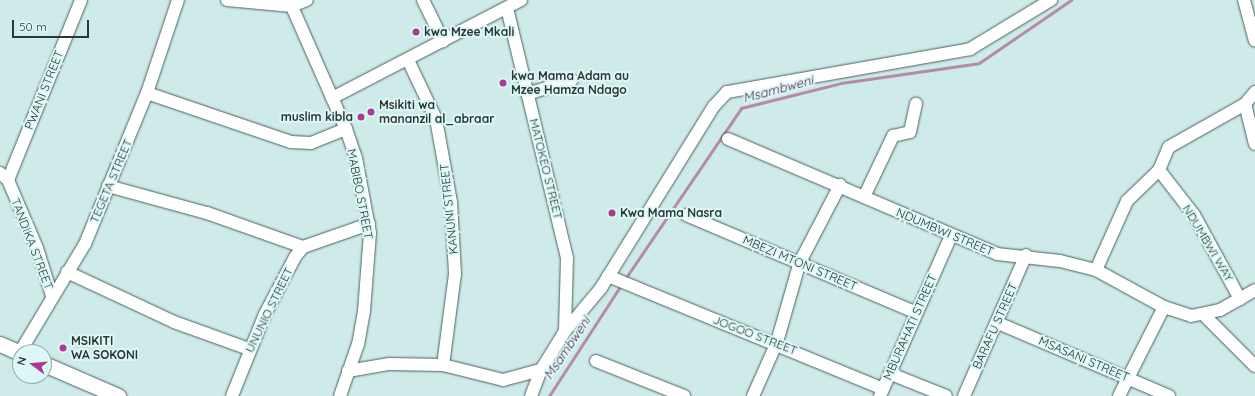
<!DOCTYPE html>
<html>
<head>
<meta charset="utf-8">
<style>
	body { margin:0 }
	#map { position:relative; width:1255px; height:396px; overflow:hidden; background:#cfebe9; font-family:Quicksand,sans-serif }
	div>[style] { position:absolute }
	.stream>* { height:3px; margin:-1.5px; padding:0 1.5px; transform-origin:1.5px; border-radius:1.5px; background:#b48ca9 }
	.roads { filter:drop-shadow(0 0 1px #48615f) drop-shadow(0 0 1px #48615f) }
	.minor>* { height:12px; margin:-6px; padding:0 6px; transform-origin:6px; border-radius:6px; background:#fff }
	.tertiary>* { height:15px; margin:-7.5px; padding:0 7.5px; transform-origin:7.5px; border-radius:7.5px; background:#fff }
	.dots>* { width:11px; height:11px; translate:-50% -50%; box-sizing:border-box; border:2px solid #dcf8f6; border-radius:50% }
	span { translate:-50% -50%; white-space:nowrap; text-align:center; line-height:1.15; -webkit-text-stroke:4px #dcf8f6; paint-order:stroke }
	.poi-label { font-size:12px; color:#2b3635; font-weight:700 }
	.left { translate:0 -50%; text-align:left }
	.right { translate:-100% -50%; text-align:right }
	.street-label { font-size:12px; color:#2b3635 }
	.water-label { font-size:13px; color:#511f47; font-style:italic }
	.north { position:absolute; left:12px; top:344px; width:40px; height:40px; box-sizing:border-box; background:#dcf8f6; border:1px solid #95aaa9; border-radius:50%; rotate:286deg; font-size:11px; font-weight:700; line-height:16px; text-align:center; color:#2b3635 }
	.north::after { content:''; display:block; margin:auto; width:14px; height:18px; background:#ac3a95; clip-path:polygon(50% 0,100% 100%,50% 72%,0 100%) }
	.scale { position:absolute; left:12px; top:20px; width:77px; height:18px; box-sizing:border-box; border:2px solid #2b3635; border-top:0; padding-left:5px; font-size:12px; line-height:14px; white-space:nowrap; color:#2b3635; -webkit-text-stroke:3px #dcf8f6; paint-order:stroke }
</style>
</head>
<body>
<div id="map">
	<div class="stream">
		<div style="left:625px;top:279px;width:207px;rotate:-55.8deg"></div>
		<div style="left:741px;top:108px;width:103px;rotate:-14deg"></div>
		<div style="left:841px;top:83px;width:139px;rotate:-8.2deg"></div>
		<div style="left:979px;top:63px;width:112px;rotate:-34.4deg"></div>
		<div style="left:549px;top:396px;width:132px;rotate:-57deg"></div>
	</div>
	<div class="roads">
		<div class="minor">
			<div style="left:227px;top:0;width:65px;rotate:5.3deg"></div>
			<div style="left:292px;top:6px;width:16px;rotate:-22deg"></div>
			<div style="left:289px;top:0;width:141px;rotate:66.2deg"></div>
			<div style="left:346px;top:129px;width:31px;rotate:71deg"></div>
			<div style="left:356px;top:158px;width:76px;rotate:79.4deg"></div>
			<div style="left:370px;top:233px;width:78px;rotate:94.4deg"></div>
			<div style="left:364px;top:311px;width:34px;rotate:100deg"></div>
			<div style="left:358px;top:344px;width:55px;rotate:109.1deg"></div>
			<div style="left:423px;top:0;width:46px;rotate:64deg"></div>
			<div style="left:1244px;top:0;width:42px;rotate:75deg"></div>
			<div style="left:507px;top:8px;width:257px;rotate:76.5deg"></div>
			<div style="left:567px;top:258px;width:73px;rotate:91.6deg"></div>
			<div style="left:408px;top:60px;width:65px;rotate:64.6deg"></div>
			<div style="left:436px;top:119px;width:84px;rotate:79.8deg"></div>
			<div style="left:451px;top:202px;width:72px;rotate:86.8deg"></div>
			<div style="left:455px;top:274px;width:92px;rotate:97.5deg"></div>
			<div style="left:147px;top:93px;width:152px;rotate:18.8deg"></div>
			<div style="left:291px;top:142px;width:20px;rotate:3deg"></div>
			<div style="left:311px;top:143px;width:38px;rotate:-22deg"></div>
			<div style="left:527px;top:94px;width:47px;rotate:-17.3deg"></div>
			<div style="left:332px;top:98px;width:213px;rotate:-27.4deg"></div>
			<div style="left:1245px;top:104px;width:41px;rotate:76deg"></div>
			<div style="left:728px;top:139px;width:293px;rotate:23.1deg"></div>
			<div style="left:997px;top:254px;width:63px;rotate:6.3deg"></div>
			<div style="left:1060px;top:261px;width:37px;rotate:14deg"></div>
			<div style="left:1096px;top:270px;width:77px;rotate:28.6deg"></div>
			<div style="left:1164px;top:307px;width:28px;rotate:18deg"></div>
			<div style="left:1191px;top:316px;width:30px;rotate:-12deg"></div>
			<div style="left:1220px;top:310px;width:40px;rotate:-29.7deg"></div>
			<div style="left:1159px;top:170px;width:57px;rotate:52.1deg"></div>
			<div style="left:1194px;top:215px;width:96px;rotate:61.3deg"></div>
			<div style="left:0;top:173px;width:11px;rotate:41deg"></div>
			<div style="left:8px;top:180px;width:74px;rotate:66.9deg"></div>
			<div style="left:37px;top:248px;width:50px;rotate:72.6deg"></div>
			<div style="left:8px;top:180px;width:194px;rotate:-67.9deg"></div>
			<div style="left:108px;top:186px;width:103px;rotate:15.3deg"></div>
			<div style="left:207px;top:213px;width:102px;rotate:19.5deg"></div>
			<div style="left:864px;top:197px;width:68px;rotate:-64.6deg"></div>
			<div style="left:893px;top:136px;width:17px;rotate:-13deg"></div>
			<div style="left:910px;top:132px;width:29px;rotate:-78deg"></div>
			<div style="left:686px;top:215px;width:249px;rotate:23deg"></div>
			<div style="left:1096px;top:270px;width:76px;rotate:-65.8deg"></div>
			<div style="left:1127px;top:201px;width:45px;rotate:-44.1deg"></div>
			<div style="left:1159px;top:170px;width:25px;rotate:-67deg"></div>
			<div style="left:1169px;top:147px;width:87px;rotate:-29.5deg"></div>
			<div style="left:1245px;top:104px;width:16px;rotate:-50deg"></div>
			<div style="left:67px;top:272px;width:118px;rotate:25deg"></div>
			<div style="left:174px;top:322px;width:80px;rotate:19.8deg"></div>
			<div style="left:608px;top:276px;width:297px;rotate:22.3deg"></div>
			<div style="left:1204px;top:315px;width:72px;rotate:45deg"></div>
			<div style="left:998px;top:323px;width:186px;rotate:23.1deg"></div>
			<div style="left:20px;top:352px;width:126px;rotate:-59deg"></div>
			<div style="left:85px;top:244px;width:163px;rotate:-67.7deg"></div>
			<div style="left:147px;top:93px;width:98px;rotate:-71.6deg"></div>
			<div style="left:596px;top:361px;width:95px;rotate:21.7deg"></div>
			<div style="left:348px;top:371px;width:42px;rotate:-9.7deg"></div>
			<div style="left:389px;top:364px;width:54px;rotate:1.1deg"></div>
			<div style="left:443px;top:365px;width:62px;rotate:14deg"></div>
			<div style="left:503px;top:380px;width:39px;rotate:-15deg"></div>
			<div style="left:891px;top:374px;width:59px;rotate:21.8deg"></div>
			<div style="left:232px;top:396px;width:88px;rotate:-68.1deg"></div>
			<div style="left:265px;top:314px;width:64px;rotate:-62.2deg"></div>
			<div style="left:295px;top:257px;width:13px;rotate:-51deg"></div>
			<div style="left:303px;top:247px;width:70px;rotate:-19.2deg"></div>
			<div style="left:531px;top:396px;width:28px;rotate:-69deg"></div>
			<div style="left:541px;top:370px;width:46px;rotate:-58.4deg"></div>
			<div style="left:565px;top:331px;width:56px;rotate:-50.1deg"></div>
			<div style="left:601px;top:288px;width:214px;rotate:-58.2deg"></div>
			<div style="left:714px;top:106px;width:19px;rotate:-47deg"></div>
			<div style="left:727px;top:92px;width:247px;rotate:-10deg"></div>
			<div style="left:970px;top:49px;width:95px;rotate:-31.2deg"></div>
			<div style="left:753px;top:396px;width:59px;rotate:-66deg"></div>
			<div style="left:777px;top:342px;width:83px;rotate:-74deg"></div>
			<div style="left:800px;top:262px;width:87px;rotate:-62.5deg"></div>
			<div style="left:880px;top:396px;width:175px;rotate:-66.1deg"></div>
			<div style="left:964px;top:396px;width:154px;rotate:-66.3deg"></div>
			<div style="left:1119px;top:396px;width:100px;rotate:-63.2deg"></div>
		</div>
		<div class="tertiary">
			<div style="left:0;top:344px;width:22px;rotate:24deg"></div>
			<div style="left:44px;top:364px;width:81px;rotate:23.4deg"></div>
		</div>
	</div>
	<div class="dots">
		<div style="left:416px;top:32px;background:#ac3a95"></div>
		<div style="left:503px;top:83px;background:#ac3a95"></div>
		<div style="left:371px;top:112px;background:#ac3a95"></div>
		<div style="left:361px;top:117px;background:#ac3a95"></div>
		<div style="left:612px;top:213px;background:#ac3a95"></div>
		<div style="left:63px;top:348px;background:#ac3a95"></div>
	</div>
	<div class="poi-label">
		<span class="left" style="left:424px;top:32px">kwa Mzee Mkali</span>
		<span class="left" style="left:511px;top:83px">kwa Mama Adam au<br>Mzee Hamza Ndago</span>
		<span class="left" style="left:379px;top:112px">Msikiti wa<br>mananzil al_abraar</span>
		<span class="right" style="left:353px;top:117px">muslim kibla</span>
		<span class="left" style="left:620px;top:213px">Kwa Mama Nasra</span>
		<span class="left" style="left:71px;top:348px">MSIKITI<br>WA SOKONI</span>
	</div>
	<div class="street-label">
		<span style="left:44px;top:90px;rotate:-68deg">PWANI STREET</span>
		<span style="left:546px;top:169px;rotate:76deg">MATOKEO STREET</span>
		<span style="left:111px;top:181px;rotate:-67deg">TEGETA STREET</span>
		<span style="left:360px;top:194px;rotate:79deg">MABIBO STREET</span>
		<span style="left:449px;top:209px;rotate:-96deg">KANUNI STREET</span>
		<span style="left:945px;top:232px;rotate:23deg">NDUMBWI STREET</span>
		<span style="left:1208px;top:243px;rotate:59deg">NDUMBWI WAY</span>
		<span style="left:32px;top:244px;rotate:69deg">TANDIKA STREET</span>
		<span style="left:800px;top:263px;rotate:23deg">MBEZI MTONI STREET</span>
		<span style="left:269px;top:310px;rotate:-64deg">UNUNIO STREET</span>
		<span style="left:995px;top:326px;rotate:-66deg">BARAFU STREET</span>
		<span style="left:910px;top:327px;rotate:-66deg">MBURAHATI STREET</span>
		<span style="left:755px;top:335px;rotate:21deg">JOGOO STREET</span>
		<span style="left:1084px;top:359px;rotate:23deg">MSASANI STREET</span>
	</div>
	<div class="water-label">
		<span style="left:778px;top:89px;rotate:-15deg">Msambweni</span>
		<span style="left:567px;top:348px;rotate:-56deg">Msambweni</span>
	</div>
	<div class="north">N</div>
	<div class="scale">50 m</div>
</div>
</body>
</html>
